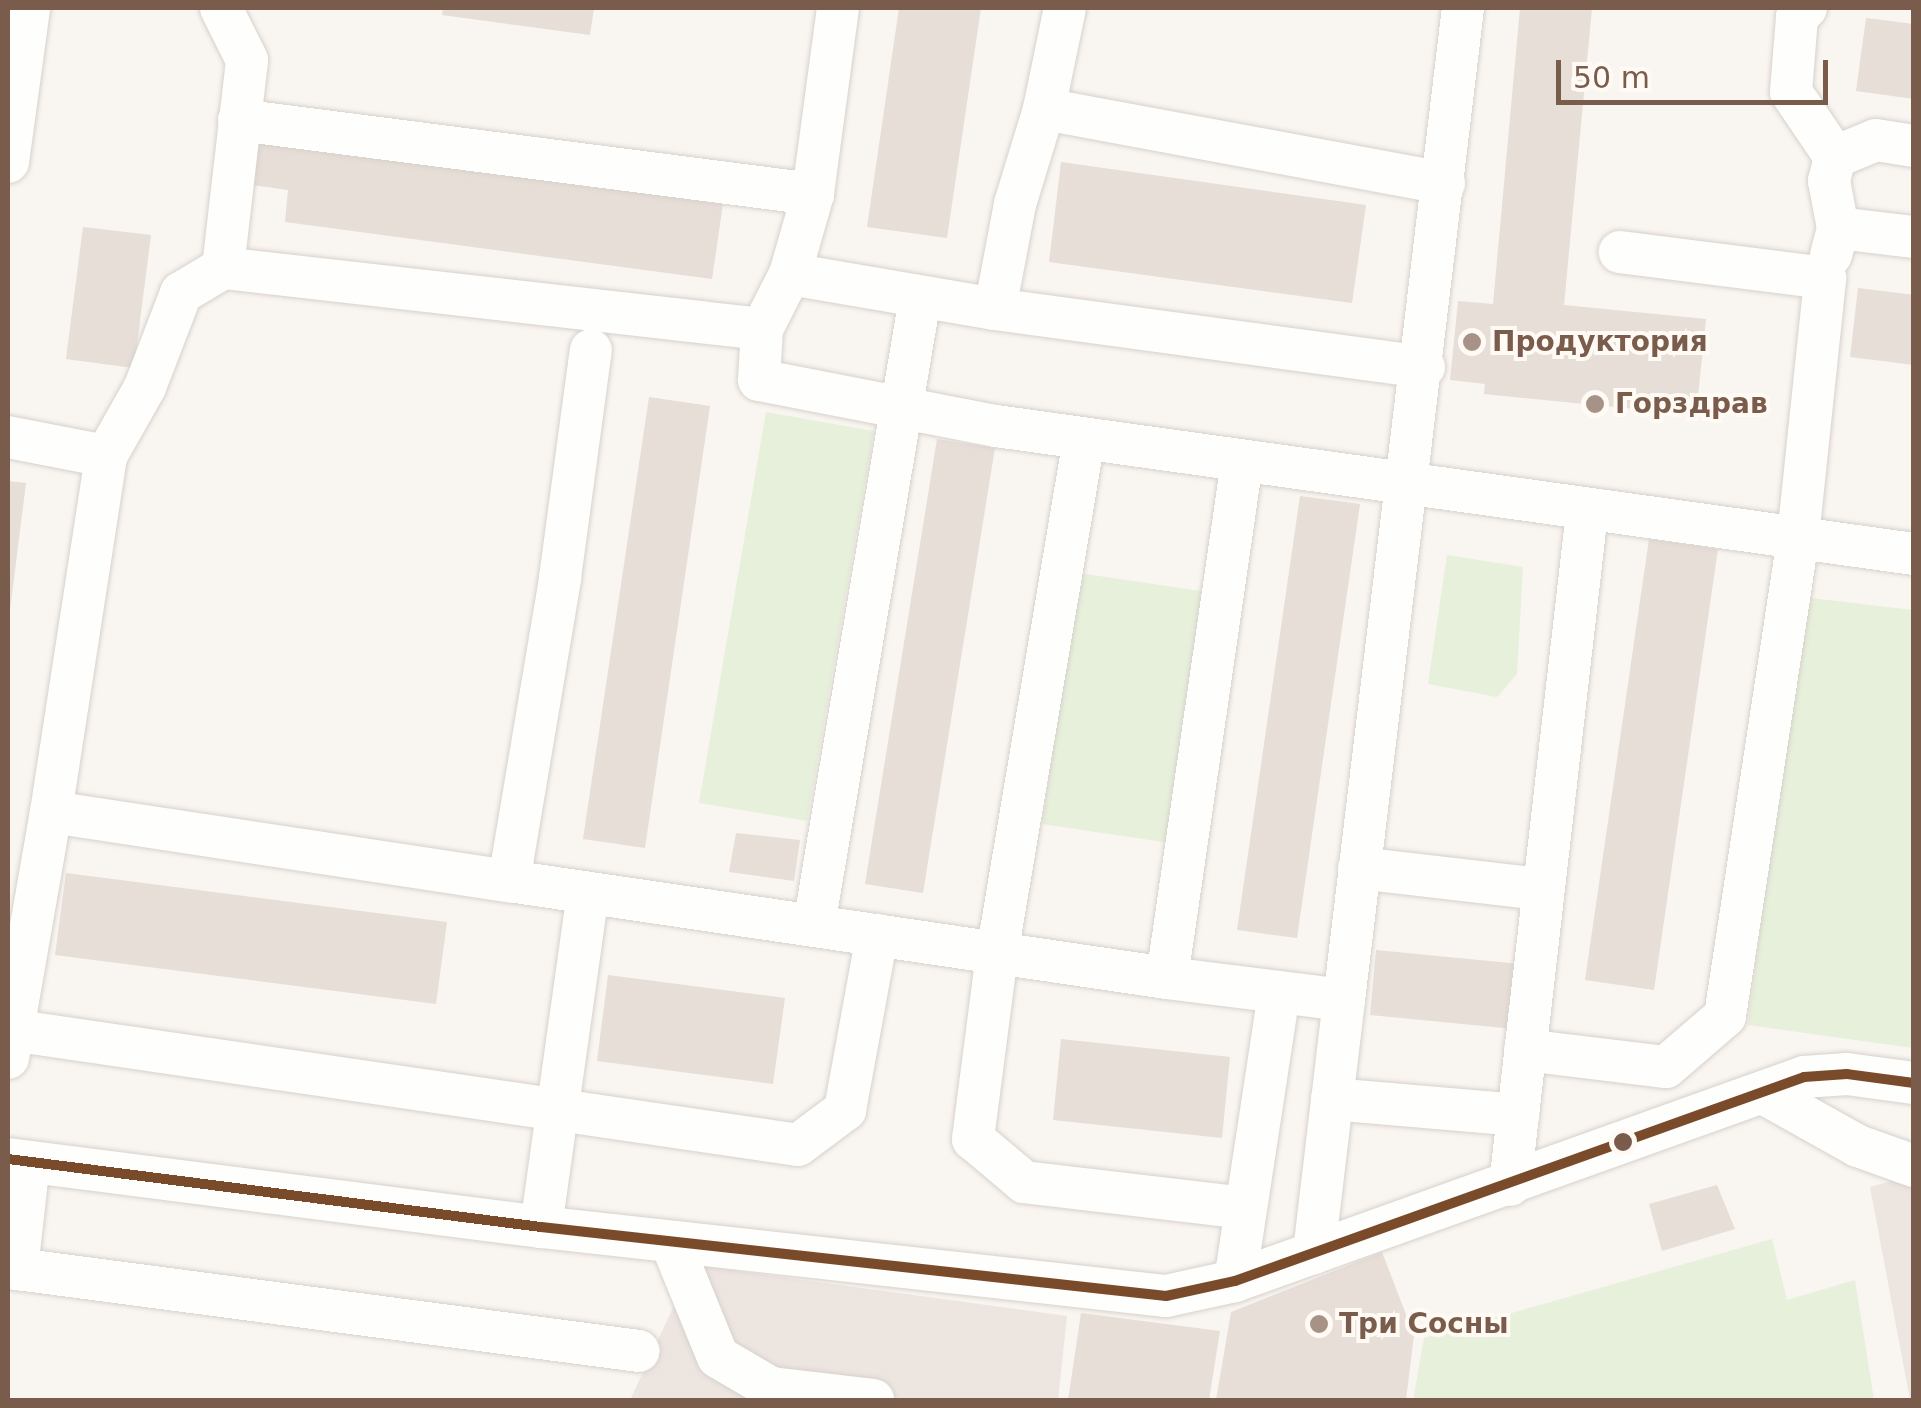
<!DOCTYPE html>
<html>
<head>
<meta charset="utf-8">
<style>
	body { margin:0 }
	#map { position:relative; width:1921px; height:1408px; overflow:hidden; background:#f9f5f0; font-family:"DejaVu Sans",sans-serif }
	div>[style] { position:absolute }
	.industrial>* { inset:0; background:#ede5e0 }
	.green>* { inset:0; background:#e7f0db }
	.building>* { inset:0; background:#e6ded7 }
	.roads { filter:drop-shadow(0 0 2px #d7d1cb) drop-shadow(0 0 2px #d7d1cb) }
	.minor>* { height:42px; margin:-21px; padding:0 21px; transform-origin:21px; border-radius:21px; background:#fefefd }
	.bus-1>* { height:10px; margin:-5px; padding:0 5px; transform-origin:5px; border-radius:5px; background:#7a4b2a }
	.dots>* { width:28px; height:28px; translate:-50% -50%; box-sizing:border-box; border:5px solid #fffaf3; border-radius:50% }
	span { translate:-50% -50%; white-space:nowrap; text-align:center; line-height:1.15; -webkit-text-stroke:8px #fffaf3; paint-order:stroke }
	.poi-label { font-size:28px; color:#7a5c4d; font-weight:700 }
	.left { translate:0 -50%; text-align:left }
	.frame { position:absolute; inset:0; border:10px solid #7a5c4d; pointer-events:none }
	.scale { position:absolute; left:1556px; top:60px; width:272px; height:45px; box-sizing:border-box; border:5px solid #7a5c4d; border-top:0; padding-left:12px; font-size:30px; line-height:35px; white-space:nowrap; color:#7a5c4d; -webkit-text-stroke:8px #fffaf3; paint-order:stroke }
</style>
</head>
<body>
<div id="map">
	<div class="industrial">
		<div style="clip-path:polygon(1913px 1175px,1913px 1400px,1910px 1400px,1870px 1187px)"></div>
		<div style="clip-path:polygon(693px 1265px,1067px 1316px,1058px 1400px,630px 1400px)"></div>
	</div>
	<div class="green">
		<div style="clip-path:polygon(766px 412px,874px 431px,807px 821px,699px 803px)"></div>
		<div style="clip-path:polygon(1447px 555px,1523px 567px,1517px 674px,1497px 697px,1428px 684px)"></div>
		<div style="clip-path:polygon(1079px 573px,1207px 592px,1170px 843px,1042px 824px)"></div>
		<div style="clip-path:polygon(1802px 597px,1913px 610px,1913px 1048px,1748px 1025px)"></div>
		<div style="clip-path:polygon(1772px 1239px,1787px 1300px,1855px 1280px,1874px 1400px,1413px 1400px,1424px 1338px)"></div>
	</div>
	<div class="building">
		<div style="clip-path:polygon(443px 8px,594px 8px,590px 35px,442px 15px)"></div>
		<div style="clip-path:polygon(899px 8px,981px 8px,947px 238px,867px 227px)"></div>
		<div style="clip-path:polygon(1520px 8px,1592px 8px,1564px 305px,1706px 319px,1696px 415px,1484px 394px,1485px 384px,1450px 380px,1458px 301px,1493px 304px)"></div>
		<div style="clip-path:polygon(1866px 18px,1914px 24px,1914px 99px,1856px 91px)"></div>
		<div style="clip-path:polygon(252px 139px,723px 204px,712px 279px,285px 222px,288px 190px,246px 184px)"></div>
		<div style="clip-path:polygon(1061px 162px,1366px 205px,1352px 303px,1049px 262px)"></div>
		<div style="clip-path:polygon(83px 227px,151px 235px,134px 368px,66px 359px)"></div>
		<div style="clip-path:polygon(1858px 288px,1914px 295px,1914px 365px,1850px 357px)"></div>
		<div style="clip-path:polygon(649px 397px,710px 406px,645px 848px,583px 839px)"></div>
		<div style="clip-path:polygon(937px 439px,995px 448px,923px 893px,865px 884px)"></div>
		<div style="clip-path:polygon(8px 481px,26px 483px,10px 610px,8px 610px)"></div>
		<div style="clip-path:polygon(1300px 496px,1360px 504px,1297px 938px,1237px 930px)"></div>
		<div style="clip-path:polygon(1649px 539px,1718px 549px,1654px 990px,1585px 980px)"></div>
		<div style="clip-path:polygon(736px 833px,800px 840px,794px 881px,729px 872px)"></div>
		<div style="clip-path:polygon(66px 873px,447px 922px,436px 1004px,55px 955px)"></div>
		<div style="clip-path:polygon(1376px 950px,1520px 964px,1514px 1029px,1370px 1015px)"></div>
		<div style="clip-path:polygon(608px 975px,785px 998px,773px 1084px,597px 1061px)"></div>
		<div style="clip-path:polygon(1061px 1039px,1230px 1057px,1222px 1138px,1053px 1120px)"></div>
		<div style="clip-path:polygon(1717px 1185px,1735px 1229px,1662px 1251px,1649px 1204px)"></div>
		<div style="clip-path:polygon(1382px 1252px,1414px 1335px,1406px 1400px,1216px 1400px,1231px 1312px)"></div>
		<div style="clip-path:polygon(1081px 1313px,1220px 1331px,1209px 1400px,1068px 1400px)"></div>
	</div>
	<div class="roads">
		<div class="minor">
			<div style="left:838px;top:8px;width:188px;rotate:97.7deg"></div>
			<div style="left:813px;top:194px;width:83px;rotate:106deg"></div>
			<div style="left:790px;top:274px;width:62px;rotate:117deg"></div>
			<div style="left:762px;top:329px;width:51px;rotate:93.4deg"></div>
			<div style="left:759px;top:380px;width:241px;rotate:11deg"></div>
			<div style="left:996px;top:426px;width:927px;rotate:7.94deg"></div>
			<div style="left:1806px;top:8px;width:13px;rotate:135deg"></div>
			<div style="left:1797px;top:17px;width:75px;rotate:94.6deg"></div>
			<div style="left:1791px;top:92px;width:78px;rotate:55.9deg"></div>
			<div style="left:1044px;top:109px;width:407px;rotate:10.5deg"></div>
			<div style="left:239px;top:120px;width:579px;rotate:7.35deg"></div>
			<div style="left:8px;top:162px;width:155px;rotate:-82.2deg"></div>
			<div style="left:1838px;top:228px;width:48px;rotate:-100.8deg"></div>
			<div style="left:1829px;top:181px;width:25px;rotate:-76deg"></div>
			<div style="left:1835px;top:157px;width:44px;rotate:-22.5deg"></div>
			<div style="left:1876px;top:140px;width:38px;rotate:9deg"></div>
			<div style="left:1831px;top:255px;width:28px;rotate:-75deg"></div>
			<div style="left:1838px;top:228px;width:77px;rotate:6.8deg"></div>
			<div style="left:223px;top:268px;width:542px;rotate:6.46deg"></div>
			<div style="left:790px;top:274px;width:208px;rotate:9.7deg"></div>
			<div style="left:995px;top:309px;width:433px;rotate:7.7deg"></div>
			<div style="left:995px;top:309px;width:107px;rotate:-79.2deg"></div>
			<div style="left:1015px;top:204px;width:99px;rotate:-73deg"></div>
			<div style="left:1044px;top:109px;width:103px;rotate:-78.3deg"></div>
			<div style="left:8px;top:437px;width:100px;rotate:11deg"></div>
			<div style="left:1084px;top:439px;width:522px;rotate:99.59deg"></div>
			<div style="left:997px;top:954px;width:187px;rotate:97.4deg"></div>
			<div style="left:973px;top:1139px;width:67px;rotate:40.1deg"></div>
			<div style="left:1024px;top:1182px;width:222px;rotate:6.7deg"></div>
			<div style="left:51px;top:812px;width:360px;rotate:-81.2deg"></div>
			<div style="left:106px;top:456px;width:79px;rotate:-60.5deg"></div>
			<div style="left:145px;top:387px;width:101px;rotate:-69deg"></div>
			<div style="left:181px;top:293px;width:49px;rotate:-30.8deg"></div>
			<div style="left:223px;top:268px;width:209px;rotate:-83.4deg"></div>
			<div style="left:247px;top:60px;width:58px;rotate:-116.6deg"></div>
			<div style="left:1359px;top:868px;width:182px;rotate:6.6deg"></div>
			<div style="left:509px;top:881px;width:665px;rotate:8.39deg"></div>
			<div style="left:1167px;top:978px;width:521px;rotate:-81.73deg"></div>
			<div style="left:814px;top:925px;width:636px;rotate:-80.4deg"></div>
			<div style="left:1167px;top:978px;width:178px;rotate:7.1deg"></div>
			<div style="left:1344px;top:1000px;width:255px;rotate:96.8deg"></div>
			<div style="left:1344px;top:1000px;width:999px;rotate:-83.16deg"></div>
			<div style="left:11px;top:1030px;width:795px;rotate:8.31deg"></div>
			<div style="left:798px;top:1145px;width:59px;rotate:-36.7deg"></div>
			<div style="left:845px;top:1110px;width:178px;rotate:-79.6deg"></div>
			<div style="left:1525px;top:1050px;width:142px;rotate:6.9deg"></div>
			<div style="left:1666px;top:1067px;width:78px;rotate:-40.8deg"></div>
			<div style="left:1725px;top:1016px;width:485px;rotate:-81.3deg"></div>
			<div style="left:1798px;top:537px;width:260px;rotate:-84deg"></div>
			<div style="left:1825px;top:278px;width:207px;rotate:-172.8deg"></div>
			<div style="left:8px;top:1058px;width:250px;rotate:-80.1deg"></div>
			<div style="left:51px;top:812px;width:463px;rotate:8.6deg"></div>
			<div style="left:509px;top:881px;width:307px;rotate:-80.4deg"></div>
			<div style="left:560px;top:578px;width:230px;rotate:-82.3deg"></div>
			<div style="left:1763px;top:1093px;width:109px;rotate:29.2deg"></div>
			<div style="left:1858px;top:1146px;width:59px;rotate:19.7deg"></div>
			<div style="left:1332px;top:1099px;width:187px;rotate:4.9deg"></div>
			<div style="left:8px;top:1159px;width:537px;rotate:7.27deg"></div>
			<div style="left:541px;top:1227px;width:629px;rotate:6.3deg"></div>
			<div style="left:1166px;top:1296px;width:71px;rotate:-12.3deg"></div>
			<div style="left:1235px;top:1281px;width:604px;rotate:-19.72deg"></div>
			<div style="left:1804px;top:1077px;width:43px;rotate:-4deg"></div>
			<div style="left:1847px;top:1074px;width:68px;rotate:7.7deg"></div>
			<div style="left:29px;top:1162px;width:108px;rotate:96.4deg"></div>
			<div style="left:17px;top:1269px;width:627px;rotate:7.51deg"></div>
			<div style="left:1510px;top:1185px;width:677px;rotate:-83.47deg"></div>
			<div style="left:541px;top:1227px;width:336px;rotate:-82deg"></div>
			<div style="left:671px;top:1242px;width:124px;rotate:67.8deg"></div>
			<div style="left:718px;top:1357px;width:61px;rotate:30.3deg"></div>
			<div style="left:771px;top:1388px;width:103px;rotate:6.7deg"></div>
			<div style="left:1235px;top:1281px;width:292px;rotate:-81.3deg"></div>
		</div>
	</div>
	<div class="bus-1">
		<div style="left:8px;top:1159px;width:537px;rotate:7.27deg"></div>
		<div style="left:541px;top:1227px;width:629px;rotate:6.3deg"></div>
		<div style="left:1166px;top:1296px;width:71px;rotate:-12.3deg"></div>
		<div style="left:1235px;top:1281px;width:604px;rotate:-19.72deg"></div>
		<div style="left:1804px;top:1077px;width:43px;rotate:-4deg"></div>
		<div style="left:1847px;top:1074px;width:68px;rotate:7.7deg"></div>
	</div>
	<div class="dots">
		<div style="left:1472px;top:342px;background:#a69286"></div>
		<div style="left:1595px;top:404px;background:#a69286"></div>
		<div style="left:1623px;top:1142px;background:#7a5c4d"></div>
		<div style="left:1319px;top:1324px;background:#a69286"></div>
	</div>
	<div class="poi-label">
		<span class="left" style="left:1492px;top:342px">Продуктория</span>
		<span class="left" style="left:1615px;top:404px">Горздрав</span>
		<span class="left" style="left:1339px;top:1324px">Три Сосны</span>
	</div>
	<div class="frame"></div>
	<div class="scale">50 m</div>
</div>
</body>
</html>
